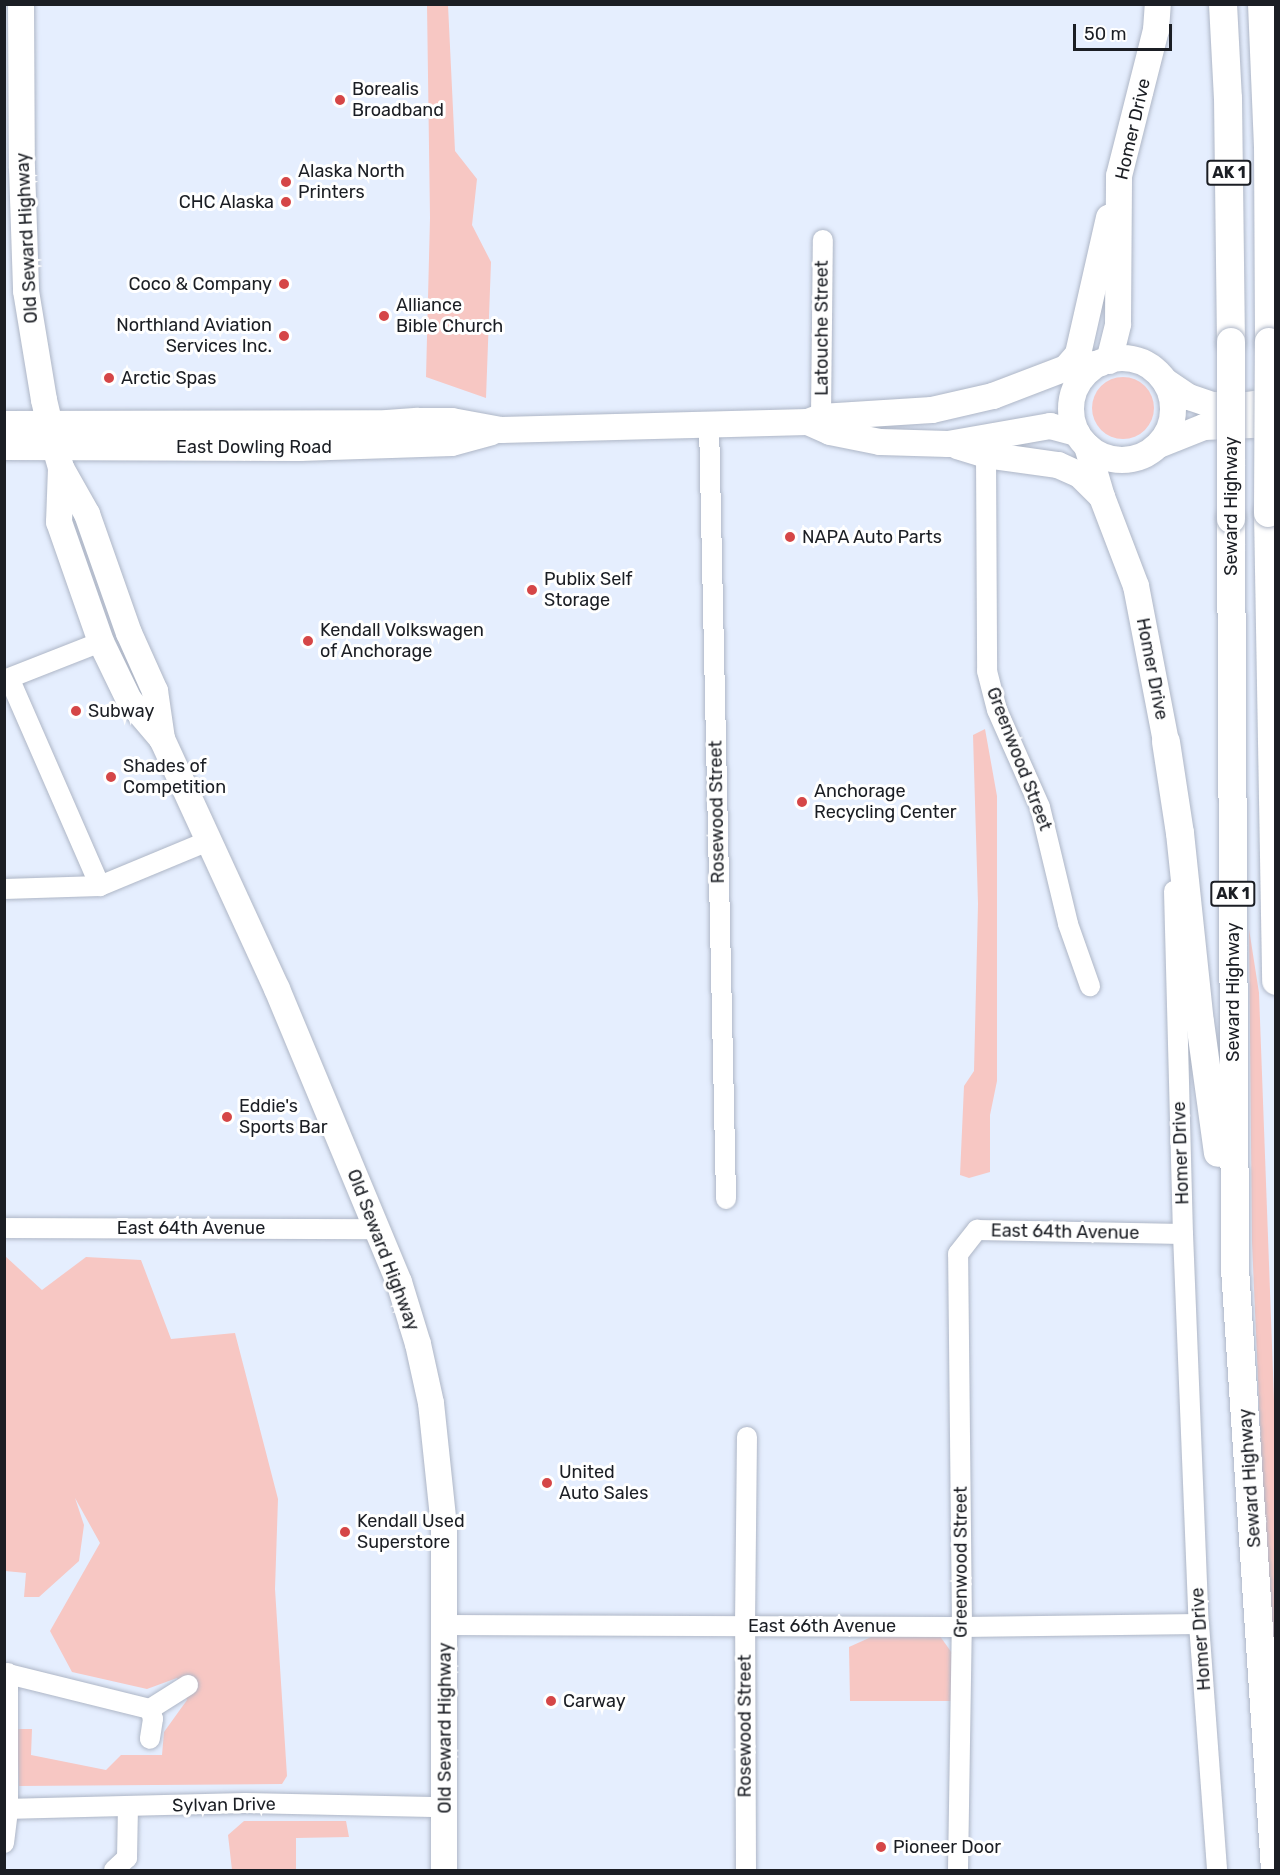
<!DOCTYPE html>
<html>
<head>
<meta charset="utf-8">
<style>
	body { margin:0 }
	#map { position:relative; width:1280px; height:1875px; overflow:hidden; background:#e5eefe; font-family:Rubik,sans-serif }
	div>[style] { position:absolute }
	.green>* { inset:0; background:#f7c7c3 }
	.round { border-radius:50% }
	.roads { filter:drop-shadow(0 0 2px #aeb6c6) drop-shadow(0 0 2px #aeb6c6) }
	.minor>* { height:20px; margin:-10px; padding:0 10px; transform-origin:10px; border-radius:10px; background:#fff }
	.major>* { height:26px; margin:-13px; padding:0 13px; transform-origin:13px; border-radius:13px; background:#fff }
	.major>.ring { margin:-13px; padding:0; box-sizing:content-box; background:none; border:26px solid #fff; border-radius:50% }
	.highway>* { height:28px; margin:-14px; padding:0 14px; transform-origin:14px; border-radius:14px; background:#fff }
	.bridges { filter:drop-shadow(0 0 2px #aeb6c6) drop-shadow(0 0 2px #aeb6c6) }
	.highway-bridge>* { height:28px; margin:-14px; padding:0 14px; transform-origin:14px; border-radius:14px; background:#fff }
	.dots>* { width:16px; height:16px; translate:-50% -50%; box-sizing:border-box; border:3px solid #fff; border-radius:50% }
	span { translate:-50% -50%; white-space:nowrap; text-align:center; line-height:1.15; -webkit-text-stroke:6px #fff; paint-order:stroke }
	.shield-label span { padding:2px 4px; background:#fff; border:2px solid; border-radius:4px; -webkit-text-stroke-width:0 }
	.shield-label { font-size:16px; color:#1b1e24; font-weight:700 }
	.poi-label { font-size:18px; color:#1b1e24 }
	.left { translate:0 -50%; text-align:left }
	.right { translate:-100% -50%; text-align:right }
	.street-label { font-size:18px; color:#1b1e24 }
	.frame { position:absolute; inset:0; border:6px solid #1b1e24; pointer-events:none }
	.scale { position:absolute; left:1073px; top:24px; width:99px; height:27px; box-sizing:border-box; border:3px solid #1b1e24; border-top:0; padding-left:8px; font-size:18px; line-height:21px; white-space:nowrap; color:#1b1e24; -webkit-text-stroke:4px #fff; paint-order:stroke }
</style>
</head>
<body>
<div id="map">
	<div class="green">
		<div style="clip-path:polygon(427px 5px,448px 5px,455px 151px,477px 179px,472px 225px,491px 262px,486px 398px,426px 377px,430px 218px)"></div>
		<div class="round" style="left:1092px;top:377px;width:62px;height:62px"></div>
		<div style="clip-path:polygon(985px 729px,997px 796px,997px 1081px,990px 1115px,990px 1172px,969px 1178px,960px 1175px,964px 1086px,974px 1071px,978px 904px,973px 735px)"></div>
		<div style="clip-path:polygon(1249px 929px,1259px 993px,1275px 1427px,1275px 1702px,1266px 1565px,1252px 1242px)"></div>
		<div style="clip-path:polygon(4px 1255px,42px 1290px,86px 1257px,141px 1260px,171px 1339px,235px 1333px,278px 1499px,275px 1589px,287px 1776px,282px 1784px,19px 1786px,17px 1729px,32px 1729px,31px 1755px,106px 1770px,121px 1755px,162px 1755px,164px 1732px,187px 1700px,177px 1678px,147px 1689px,72px 1672px,50px 1631px,100px 1543px,75px 1498px,84px 1525px,79px 1561px,39px 1597px,24px 1597px,26px 1573px,5px 1571px)"></div>
		<div style="clip-path:polygon(937px 1632px,952px 1653px,951px 1701px,850px 1701px,849px 1647px,880px 1633px)"></div>
		<div style="clip-path:polygon(244px 1821px,346px 1821px,349px 1837px,296px 1838px,296px 1870px,232px 1870px,228px 1835px)"></div>
	</div>
	<div class="roads">
		<div class="minor">
			<div style="left:821px;top:417px;width:177px;rotate:-89.4deg"></div>
			<div style="left:709px;top:424px;width:775px;rotate:88.74deg"></div>
			<div style="left:986px;top:455px;width:216px;rotate:89.7deg"></div>
			<div style="left:987px;top:671px;width:40px;rotate:75.6deg"></div>
			<div style="left:997px;top:710px;width:106px;rotate:66.1deg"></div>
			<div style="left:1040px;top:807px;width:120px;rotate:76.5deg"></div>
			<div style="left:1068px;top:924px;width:66px;rotate:70.5deg"></div>
			<div style="left:4px;top:680px;width:104px;rotate:-21.4deg"></div>
			<div style="left:10px;top:680px;width:225px;rotate:66.4deg"></div>
			<div style="left:4px;top:889px;width:96px;rotate:-1.8deg"></div>
			<div style="left:100px;top:886px;width:117px;rotate:-22.6deg"></div>
			<div style="left:1174px;top:891px;width:343px;rotate:88.5deg"></div>
			<div style="left:1183px;top:1234px;width:390px;rotate:87.7deg"></div>
			<div style="left:1199px;top:1624px;width:247px;rotate:85.8deg"></div>
			<div style="left:4px;top:1228px;width:374px;rotate:0.2deg"></div>
			<div style="left:445px;top:1625px;width:517px;rotate:0.22deg"></div>
			<div style="left:962px;top:1627px;width:237px;rotate:-0.7deg"></div>
			<div style="left:4px;top:1673px;width:150px;rotate:13.9deg"></div>
			<div style="left:150px;top:1709px;width:45px;rotate:-32.3deg"></div>
			<div style="left:150px;top:1709px;width:10px;rotate:73deg"></div>
			<div style="left:153px;top:1719px;width:20px;rotate:99deg"></div>
			<div style="left:4px;top:1809px;width:241px;rotate:-1.4deg"></div>
			<div style="left:245px;top:1803px;width:199px;rotate:1.2deg"></div>
			<div style="left:4px;top:1843px;width:34px;rotate:-83deg"></div>
			<div style="left:8px;top:1809px;width:136px;rotate:-90deg"></div>
			<div style="left:114px;top:1870px;width:18px;rotate:-43deg"></div>
			<div style="left:127px;top:1858px;width:52px;rotate:-88.9deg"></div>
			<div style="left:746px;top:1870px;width:244px;rotate:-90.2deg"></div>
			<div style="left:745px;top:1626px;width:189px;rotate:-89.4deg"></div>
			<div style="left:958px;top:1870px;width:243px;rotate:-89.1deg"></div>
			<div style="left:962px;top:1627px;width:373px;rotate:-90.6deg"></div>
			<div style="left:958px;top:1254px;width:31px;rotate:-52deg"></div>
			<div style="left:977px;top:1230px;width:206px;rotate:1.1deg"></div>
		</div>
		<div class="major">
			<div style="left:21px;top:4px;width:164px;rotate:89.7deg"></div>
			<div style="left:22px;top:168px;width:123px;rotate:88.1deg"></div>
			<div style="left:26px;top:291px;width:110px;rotate:80.6deg"></div>
			<div style="left:44px;top:400px;width:48px;rotate:76.8deg"></div>
			<div style="left:55px;top:447px;width:22px;rotate:74deg"></div>
			<div style="left:61px;top:468px;width:53px;rotate:60.5deg"></div>
			<div style="left:87px;top:514px;width:126px;rotate:70.6deg"></div>
			<div style="left:129px;top:633px;width:64px;rotate:65.9deg"></div>
			<div style="left:155px;top:691px;width:49px;rotate:81.7deg"></div>
			<div style="left:162px;top:739px;width:275px;rotate:65.3deg"></div>
			<div style="left:277px;top:989px;width:317px;rotate:67.4deg"></div>
			<div style="left:399px;top:1282px;width:65px;rotate:73deg"></div>
			<div style="left:418px;top:1344px;width:60px;rotate:77.6deg"></div>
			<div style="left:431px;top:1403px;width:125px;rotate:84deg"></div>
			<div style="left:444px;top:1527px;width:343px;rotate:90deg"></div>
			<div class="ring" style="left:1071px;top:358px;width:76px;height:76px"></div>
			<div style="left:1109px;top:361px;width:38px;rotate:-76deg"></div>
			<div style="left:1118px;top:324px;width:148px;rotate:-89.6deg"></div>
			<div style="left:1119px;top:176px;width:151px;rotate:-75.8deg"></div>
			<div style="left:1156px;top:30px;width:26px;rotate:-86deg"></div>
			<div style="left:1066px;top:368px;width:18px;rotate:-49deg"></div>
			<div style="left:1078px;top:354px;width:140px;rotate:-77.2deg"></div>
			<div style="left:1165px;top:381px;width:29px;rotate:34deg"></div>
			<div style="left:1189px;top:397px;width:24px;rotate:19deg"></div>
			<div style="left:1212px;top:405px;width:34px"></div>
			<div style="left:1246px;top:405px;width:30px;rotate:-8deg"></div>
			<div style="left:808px;top:422px;width:24px;rotate:24deg"></div>
			<div style="left:830px;top:432px;width:51px;rotate:11.3deg"></div>
			<div style="left:880px;top:442px;width:68px;rotate:1.7deg"></div>
			<div style="left:948px;top:444px;width:104px;rotate:-10deg"></div>
			<div style="left:1050px;top:426px;width:28px;rotate:15deg"></div>
			<div style="left:4px;top:424px;width:383px;rotate:-0.1deg"></div>
			<div style="left:387px;top:423px;width:31px;rotate:-4deg"></div>
			<div style="left:418px;top:421px;width:34px"></div>
			<div style="left:452px;top:421px;width:50px;rotate:10.4deg"></div>
			<div style="left:501px;top:430px;width:307px;rotate:-1.5deg"></div>
			<div style="left:808px;top:422px;width:14px;rotate:-21deg"></div>
			<div style="left:821px;top:417px;width:111px;rotate:-3.6deg"></div>
			<div style="left:932px;top:410px;width:63px;rotate:-12.9deg"></div>
			<div style="left:993px;top:396px;width:78px;rotate:-21deg"></div>
			<div style="left:1066px;top:368px;width:35px;rotate:-8deg"></div>
			<div style="left:1159px;top:445px;width:48px;rotate:-21.8deg"></div>
			<div style="left:1204px;top:427px;width:72px;rotate:-2.4deg"></div>
			<div style="left:957px;top:446px;width:30px;rotate:17deg"></div>
			<div style="left:986px;top:455px;width:73px;rotate:7.9deg"></div>
			<div style="left:1058px;top:465px;width:24px;rotate:24deg"></div>
			<div style="left:1080px;top:475px;width:31px;rotate:45deg"></div>
			<div style="left:1087px;top:446px;width:53px;rotate:73.6deg"></div>
			<div style="left:1102px;top:497px;width:95px;rotate:69.1deg"></div>
			<div style="left:1136px;top:586px;width:159px;rotate:79.1deg"></div>
			<div style="left:4px;top:447px;width:296px;rotate:0.2deg"></div>
			<div style="left:300px;top:448px;width:152px;rotate:-1.9deg"></div>
			<div style="left:452px;top:443px;width:41px;rotate:-15.4deg"></div>
			<div style="left:61px;top:468px;width:54px;rotate:92.1deg"></div>
			<div style="left:59px;top:522px;width:127px;rotate:70.7deg"></div>
			<div style="left:101px;top:642px;width:64px;rotate:64.2deg"></div>
			<div style="left:129px;top:700px;width:51px;rotate:49.8deg"></div>
		</div>
		<div class="highway">
			<div style="left:1223px;top:4px;width:94px;rotate:87deg"></div>
			<div style="left:1228px;top:98px;width:244px;rotate:89.3deg"></div>
			<div style="left:1262px;top:4px;width:142px;rotate:87.6deg"></div>
			<div style="left:1268px;top:146px;width:196px;rotate:89.7deg"></div>
			<div style="left:1268px;top:513px;width:468px;rotate:89deg"></div>
			<div style="left:1231px;top:519px;width:750px;rotate:89.69deg"></div>
			<div style="left:1235px;top:1269px;width:602px;rotate:86.19deg"></div>
			<div style="left:1166px;top:742px;width:92px;rotate:81.3deg"></div>
			<div style="left:1180px;top:833px;width:190px;rotate:84deg"></div>
			<div style="left:1200px;top:1022px;width:132px;rotate:82.2deg"></div>
		</div>
	</div>
	<div class="bridges">
		<div class="highway-bridge">
			<div style="left:1268px;top:513px;width:171px;rotate:-89.7deg"></div>
			<div style="left:1231px;top:519px;width:177px;rotate:-90deg"></div>
		</div>
	</div>
	<div class="dots">
		<div style="left:340px;top:100px;background:#d54647"></div>
		<div style="left:286px;top:182px;background:#d54647"></div>
		<div style="left:286px;top:202px;background:#d54647"></div>
		<div style="left:284px;top:284px;background:#d54647"></div>
		<div style="left:384px;top:316px;background:#d54647"></div>
		<div style="left:284px;top:336px;background:#d54647"></div>
		<div style="left:109px;top:378px;background:#d54647"></div>
		<div style="left:790px;top:537px;background:#d54647"></div>
		<div style="left:532px;top:590px;background:#d54647"></div>
		<div style="left:308px;top:641px;background:#d54647"></div>
		<div style="left:76px;top:711px;background:#d54647"></div>
		<div style="left:111px;top:777px;background:#d54647"></div>
		<div style="left:802px;top:802px;background:#d54647"></div>
		<div style="left:227px;top:1117px;background:#d54647"></div>
		<div style="left:547px;top:1483px;background:#d54647"></div>
		<div style="left:345px;top:1532px;background:#d54647"></div>
		<div style="left:551px;top:1701px;background:#d54647"></div>
		<div style="left:881px;top:1847px;background:#d54647"></div>
	</div>
	<div class="shield-label">
		<span style="left:1229px;top:173px">AK 1</span>
		<span style="left:1233px;top:894px">AK 1</span>
	</div>
	<div class="poi-label">
		<span class="left" style="left:352px;top:100px">Borealis<br>Broadband</span>
		<span class="left" style="left:298px;top:182px">Alaska North<br>Printers</span>
		<span class="right" style="left:274px;top:202px">CHC Alaska</span>
		<span class="right" style="left:272px;top:284px">Coco &amp; Company</span>
		<span class="left" style="left:396px;top:316px">Alliance<br>Bible Church</span>
		<span class="right" style="left:272px;top:336px">Northland Aviation<br>Services Inc.</span>
		<span class="left" style="left:121px;top:378px">Arctic Spas</span>
		<span class="left" style="left:802px;top:537px">NAPA Auto Parts</span>
		<span class="left" style="left:544px;top:590px">Publix Self<br>Storage</span>
		<span class="left" style="left:320px;top:641px">Kendall Volkswagen<br>of Anchorage</span>
		<span class="left" style="left:88px;top:711px">Subway</span>
		<span class="left" style="left:123px;top:777px">Shades of<br>Competition</span>
		<span class="left" style="left:814px;top:802px">Anchorage<br>Recycling Center</span>
		<span class="left" style="left:239px;top:1117px">Eddie's<br>Sports Bar</span>
		<span class="left" style="left:559px;top:1483px">United<br>Auto Sales</span>
		<span class="left" style="left:357px;top:1532px">Kendall Used<br>Superstore</span>
		<span class="left" style="left:563px;top:1701px">Carway</span>
		<span class="left" style="left:893px;top:1847px">Pioneer Door</span>
	</div>
	<div class="street-label">
		<span style="left:1133px;top:129px;rotate:-77deg">Homer Drive</span>
		<span style="left:27px;top:238px;rotate:-93deg">Old Seward Highway</span>
		<span style="left:822px;top:328px;rotate:-90deg">Latouche Street</span>
		<span style="left:254px;top:447px">East Dowling Road</span>
		<span style="left:1231px;top:506px;rotate:-90deg">Seward Highway</span>
		<span style="left:1152px;top:669px;rotate:79deg">Homer Drive</span>
		<span style="left:1019px;top:759px;rotate:69deg">Greenwood Street</span>
		<span style="left:717px;top:812px;rotate:-91deg">Rosewood Street</span>
		<span style="left:1233px;top:992px;rotate:-90deg">Seward Highway</span>
		<span style="left:1181px;top:1153px;rotate:-92deg">Homer Drive</span>
		<span style="left:191px;top:1228px">East 64th Avenue</span>
		<span style="left:1065px;top:1232px;rotate:1deg">East 64th Avenue</span>
		<span style="left:383px;top:1250px;rotate:69deg">Old Seward Highway</span>
		<span style="left:1250px;top:1478px;rotate:-94deg">Seward Highway</span>
		<span style="left:961px;top:1562px;rotate:-90deg">Greenwood Street</span>
		<span style="left:822px;top:1626px">East 66th Avenue</span>
		<span style="left:1201px;top:1639px;rotate:-94deg">Homer Drive</span>
		<span style="left:745px;top:1726px;rotate:-90deg">Rosewood Street</span>
		<span style="left:445px;top:1728px;rotate:-90deg">Old Seward Highway</span>
		<span style="left:224px;top:1805px;rotate:-1deg">Sylvan Drive</span>
	</div>
	<div class="frame"></div>
	<div class="scale">50 m</div>
</div>
</body>
</html>
